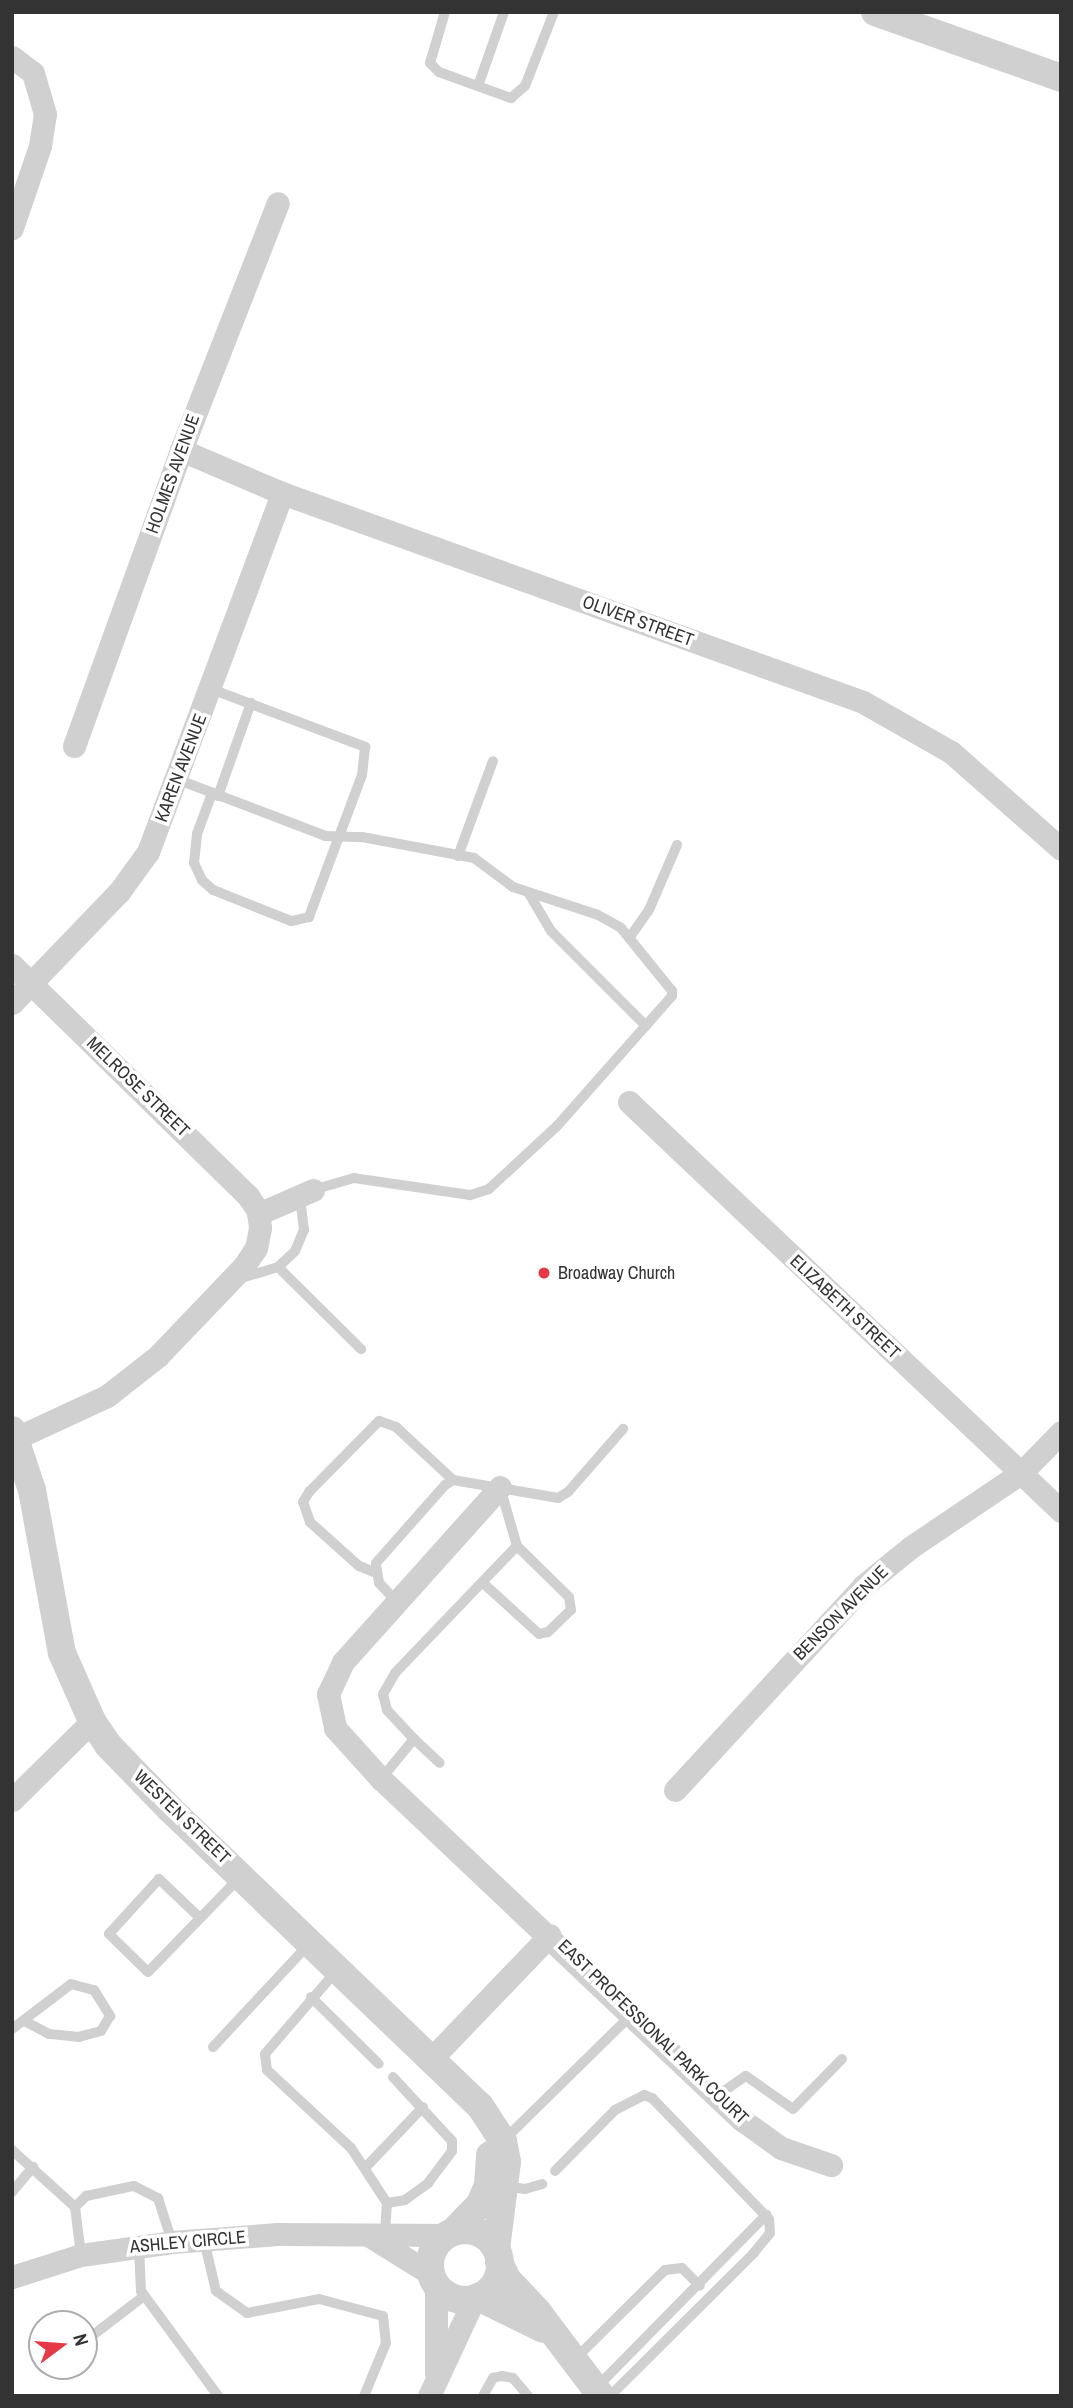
<!DOCTYPE html>
<html>
<head>
<meta charset="utf-8">
<style>
	body { margin:0 }
	#map { position:relative; width:1073px; height:2408px; overflow:hidden; background:#fff; font-family:"Archivo Narrow",sans-serif }
	div>[style] { position:absolute }
	.service>* { height:10px; margin:-5px; padding:0 5px; transform-origin:5px; border-radius:5px; background:#d0d0d0 }
	.minor>* { height:23px; margin:-11.5px; padding:0 11.5px; transform-origin:11.5px; border-radius:11.5px; background:#d0d0d0 }
	.tertiary>* { height:28px; margin:-14px; padding:0 14px; transform-origin:14px; border-radius:14px; background:#d0d0d0 }
	.tertiary>.ring { margin:-14px; padding:0; box-sizing:content-box; background:none; border:28px solid #d0d0d0; border-radius:50% }
	.dots>* { width:19px; height:19px; translate:-50% -50%; box-sizing:border-box; border:4px solid #fff; border-radius:50% }
	span { translate:-50% -50%; white-space:nowrap; text-align:center; line-height:1.15; -webkit-text-stroke:7px #fff; paint-order:stroke }
	.street-label { font-size:18px; color:#333 }
	.poi-label { font-size:18px; color:#333 }
	.left { translate:0 -50%; text-align:left }
	.frame { position:absolute; inset:0; border:14px solid #333; pointer-events:none }
	.north { position:absolute; left:28px; top:2310px; width:70px; height:70px; box-sizing:border-box; background:#fff; border:2px solid #adadad; border-radius:50%; rotate:74deg; font-size:19px; font-weight:700; line-height:28px; text-align:center; color:#333 }
	.north::after { content:''; display:block; margin:auto; width:24px; height:32px; background:#e63946; clip-path:polygon(50% 0,100% 100%,50% 72%,0 100%) }
</style>
</head>
<body>
<div id="map">
	<div class="service">
		<div style="left:445px;top:12px;width:53px;rotate:106.4deg"></div>
		<div style="left:430px;top:63px;width:13px;rotate:45deg"></div>
		<div style="left:439px;top:72px;width:77px;rotate:19.9deg"></div>
		<div style="left:511px;top:98px;width:18px;rotate:-41deg"></div>
		<div style="left:525px;top:86px;width:79px;rotate:-68.6deg"></div>
		<div style="left:478px;top:86px;width:78px;rotate:-70.6deg"></div>
		<div style="left:211px;top:689px;width:165px;rotate:20.6deg"></div>
		<div style="left:365px;top:747px;width:28px;rotate:96deg"></div>
		<div style="left:362px;top:775px;width:152px;rotate:110.5deg"></div>
		<div style="left:309px;top:917px;width:18px;rotate:167deg"></div>
		<div style="left:291px;top:921px;width:84px;rotate:-158.3deg"></div>
		<div style="left:213px;top:890px;width:15px;rotate:-138deg"></div>
		<div style="left:202px;top:880px;width:19px;rotate:-115deg"></div>
		<div style="left:194px;top:863px;width:29px;rotate:-84deg"></div>
		<div style="left:197px;top:834px;width:44px;rotate:-69.9deg"></div>
		<div style="left:179px;top:780px;width:157px;rotate:20.9deg"></div>
		<div style="left:326px;top:836px;width:36px;rotate:2deg"></div>
		<div style="left:362px;top:837px;width:114px;rotate:10.6deg"></div>
		<div style="left:474px;top:858px;width:49px;rotate:36.6deg"></div>
		<div style="left:513px;top:887px;width:89px;rotate:18.2deg"></div>
		<div style="left:598px;top:915px;width:26px;rotate:29deg"></div>
		<div style="left:621px;top:928px;width:81px;rotate:51deg"></div>
		<div style="left:672px;top:991px;width:5px;rotate:90deg"></div>
		<div style="left:672px;top:996px;width:174px;rotate:131.5deg"></div>
		<div style="left:557px;top:1126px;width:93px;rotate:137.2deg"></div>
		<div style="left:489px;top:1189px;width:20px;rotate:162deg"></div>
		<div style="left:470px;top:1195px;width:117px;rotate:-171.7deg"></div>
		<div style="left:354px;top:1178px;width:43px;rotate:163.7deg"></div>
		<div style="left:218px;top:796px;width:99px;rotate:-70.5deg"></div>
		<div style="left:458px;top:856px;width:101px;rotate:-69.8deg"></div>
		<div style="left:528px;top:892px;width:45px;rotate:59.5deg"></div>
		<div style="left:551px;top:931px;width:134px;rotate:45deg"></div>
		<div style="left:630px;top:937px;width:33px;rotate:-55deg"></div>
		<div style="left:649px;top:910px;width:71px;rotate:-66.7deg"></div>
		<div style="left:278px;top:1267px;width:117px;rotate:44.7deg"></div>
		<div style="left:238px;top:1279px;width:42px;rotate:-16.7deg"></div>
		<div style="left:278px;top:1267px;width:23px;rotate:-43deg"></div>
		<div style="left:295px;top:1251px;width:23px;rotate:-67deg"></div>
		<div style="left:304px;top:1230px;width:35px;rotate:-97deg"></div>
		<div style="left:374px;top:1572px;width:16px;rotate:-158deg"></div>
		<div style="left:359px;top:1566px;width:66px;rotate:-138.1deg"></div>
		<div style="left:310px;top:1522px;width:21px;rotate:-109deg"></div>
		<div style="left:303px;top:1502px;width:12px;rotate:-59deg"></div>
		<div style="left:309px;top:1492px;width:100px;rotate:-45.4deg"></div>
		<div style="left:379px;top:1421px;width:18px;rotate:19deg"></div>
		<div style="left:396px;top:1427px;width:78px;rotate:42.9deg"></div>
		<div style="left:483px;top:1583px;width:76px;rotate:42.3deg"></div>
		<div style="left:539px;top:1634px;width:9px;rotate:-13deg"></div>
		<div style="left:548px;top:1632px;width:32px;rotate:-44deg"></div>
		<div style="left:571px;top:1610px;width:13px;rotate:-99deg"></div>
		<div style="left:569px;top:1597px;width:73px;rotate:-135.6deg"></div>
		<div style="left:396px;top:1601px;width:25px;rotate:-133deg"></div>
		<div style="left:379px;top:1583px;width:20px;rotate:-99deg"></div>
		<div style="left:376px;top:1563px;width:104px;rotate:-48.5deg"></div>
		<div style="left:445px;top:1485px;width:9px;rotate:-32deg"></div>
		<div style="left:453px;top:1480px;width:107px;rotate:9.7deg"></div>
		<div style="left:558px;top:1498px;width:12px;rotate:-31deg"></div>
		<div style="left:568px;top:1492px;width:84px;rotate:-48.9deg"></div>
		<div style="left:414px;top:1739px;width:40px;rotate:-133deg"></div>
		<div style="left:387px;top:1710px;width:16px;rotate:-104deg"></div>
		<div style="left:383px;top:1694px;width:24px;rotate:-60deg"></div>
		<div style="left:395px;top:1673px;width:176px;rotate:-46.2deg"></div>
		<div style="left:517px;top:1546px;width:61px;rotate:-106.1deg"></div>
		<div style="left:381px;top:1779px;width:52px;rotate:-50.5deg"></div>
		<div style="left:414px;top:1739px;width:35px;rotate:43deg"></div>
		<div style="left:200px;top:1918px;width:57px;rotate:-136.4deg"></div>
		<div style="left:159px;top:1879px;width:74px;rotate:132.3deg"></div>
		<div style="left:109px;top:1934px;width:54px;rotate:44.3deg"></div>
		<div style="left:148px;top:1972px;width:131px;rotate:-45.9deg"></div>
		<div style="left:338px;top:1969px;width:112px;rotate:130.7deg"></div>
		<div style="left:265px;top:2054px;width:16px;rotate:83deg"></div>
		<div style="left:267px;top:2070px;width:115px;rotate:42.9deg"></div>
		<div style="left:351px;top:2148px;width:66px;rotate:56.8deg"></div>
		<div style="left:387px;top:2203px;width:29px;rotate:94deg"></div>
		<div style="left:311px;top:1997px;width:95px;rotate:44.6deg"></div>
		<div style="left:12px;top:2029px;width:74px;rotate:-37.3deg"></div>
		<div style="left:71px;top:1984px;width:24px;rotate:15deg"></div>
		<div style="left:94px;top:1990px;width:31px;rotate:58deg"></div>
		<div style="left:110px;top:2016px;width:17px;rotate:121deg"></div>
		<div style="left:101px;top:2031px;width:23px;rotate:165deg"></div>
		<div style="left:79px;top:2037px;width:30px;rotate:-174deg"></div>
		<div style="left:49px;top:2034px;width:27px;rotate:-152deg"></div>
		<div style="left:213px;top:2047px;width:142px;rotate:-47deg"></div>
		<div style="left:717px;top:2096px;width:35px;rotate:-35deg"></div>
		<div style="left:746px;top:2076px;width:57px;rotate:35.1deg"></div>
		<div style="left:793px;top:2109px;width:70px;rotate:-45.6deg"></div>
		<div style="left:505px;top:2139px;width:178px;rotate:-44.5deg"></div>
		<div style="left:12px;top:2150px;width:85px;rotate:42.1deg"></div>
		<div style="left:75px;top:2207px;width:48px;rotate:82.9deg"></div>
		<div style="left:365px;top:2168px;width:84px;rotate:-46.4deg"></div>
		<div style="left:555px;top:2171px;width:86px;rotate:-45.5deg"></div>
		<div style="left:615px;top:2110px;width:33px;rotate:-27deg"></div>
		<div style="left:644px;top:2095px;width:9px;rotate:21deg"></div>
		<div style="left:652px;top:2098px;width:168px;rotate:46deg"></div>
		<div style="left:769px;top:2219px;width:14px;rotate:86deg"></div>
		<div style="left:770px;top:2233px;width:26px;rotate:129deg"></div>
		<div style="left:754px;top:2253px;width:203px;rotate:135.2deg"></div>
		<div style="left:506px;top:2186px;width:19px;rotate:9deg"></div>
		<div style="left:525px;top:2189px;width:18px;rotate:-16deg"></div>
		<div style="left:12px;top:2192px;width:33px;rotate:-50deg"></div>
		<div style="left:387px;top:2203px;width:18px;rotate:-9deg"></div>
		<div style="left:405px;top:2200px;width:29px;rotate:-36deg"></div>
		<div style="left:428px;top:2183px;width:40px;rotate:-53deg"></div>
		<div style="left:452px;top:2151px;width:10px;rotate:-90deg"></div>
		<div style="left:452px;top:2141px;width:87px;rotate:-132.7deg"></div>
		<div style="left:75px;top:2207px;width:16px;rotate:-45deg"></div>
		<div style="left:86px;top:2196px;width:49px;rotate:-11.8deg"></div>
		<div style="left:134px;top:2186px;width:27px;rotate:27deg"></div>
		<div style="left:158px;top:2198px;width:46px;rotate:72.3deg"></div>
		<div style="left:204px;top:2240px;width:52px;rotate:76.8deg"></div>
		<div style="left:216px;top:2291px;width:38px;rotate:35deg"></div>
		<div style="left:247px;top:2313px;width:73px;rotate:-11deg"></div>
		<div style="left:319px;top:2299px;width:66px;rotate:14.9deg"></div>
		<div style="left:383px;top:2316px;width:27px;rotate:84deg"></div>
		<div style="left:386px;top:2343px;width:57px;rotate:112.5deg"></div>
		<div style="left:139px;top:2246px;width:45px;rotate:87.5deg"></div>
		<div style="left:141px;top:2291px;width:130px;rotate:53.7deg"></div>
		<div style="left:84px;top:2342px;width:76px;rotate:-37.5deg"></div>
		<div style="left:576px;top:2358px;width:125px;rotate:-44.7deg"></div>
		<div style="left:665px;top:2270px;width:17px;rotate:-7deg"></div>
		<div style="left:682px;top:2268px;width:25px;rotate:45deg"></div>
		<div style="left:596px;top:2388px;width:243px;rotate:-45.5deg"></div>
		<div style="left:483px;top:2396px;width:21px;rotate:-61deg"></div>
		<div style="left:493px;top:2378px;width:9px;rotate:-13deg"></div>
		<div style="left:502px;top:2376px;width:11px;rotate:10deg"></div>
		<div style="left:513px;top:2378px;width:23px;rotate:50deg"></div>
	</div>
	<div class="minor">
		<div style="left:12px;top:57px;width:26px;rotate:37deg"></div>
		<div style="left:33px;top:73px;width:43px;rotate:73.7deg"></div>
		<div style="left:45px;top:114px;width:32px;rotate:99deg"></div>
		<div style="left:40px;top:146px;width:87px;rotate:108.9deg"></div>
		<div style="left:181px;top:450px;width:110px;rotate:23.1deg"></div>
		<div style="left:282px;top:493px;width:617px;rotate:19.78deg"></div>
		<div style="left:863px;top:702px;width:101px;rotate:29.6deg"></div>
		<div style="left:951px;top:752px;width:147px;rotate:41.4deg"></div>
		<div style="left:74px;top:746px;width:315px;rotate:-70.1deg"></div>
		<div style="left:181px;top:450px;width:265px;rotate:-68.6deg"></div>
		<div style="left:12px;top:965px;width:330px;rotate:44.4deg"></div>
		<div style="left:248px;top:1196px;width:18px;rotate:56deg"></div>
		<div style="left:258px;top:1211px;width:17px;rotate:83deg"></div>
		<div style="left:260px;top:1228px;width:20px;rotate:101deg"></div>
		<div style="left:256px;top:1248px;width:23px;rotate:124deg"></div>
		<div style="left:243px;top:1267px;width:123px;rotate:133.7deg"></div>
		<div style="left:158px;top:1356px;width:65px;rotate:141.9deg"></div>
		<div style="left:107px;top:1396px;width:100px;rotate:155.2deg"></div>
		<div style="left:12px;top:1003px;width:154px;rotate:-46.1deg"></div>
		<div style="left:119px;top:892px;width:49px;rotate:-54.1deg"></div>
		<div style="left:148px;top:852px;width:383px;rotate:-69.5deg"></div>
		<div style="left:629px;top:1102px;width:595px;rotate:43.43deg"></div>
		<div style="left:258px;top:1214px;width:60px;rotate:-23.6deg"></div>
		<div style="left:500px;top:1487px;width:235px;rotate:131.9deg"></div>
		<div style="left:343px;top:1662px;width:35px;rotate:115deg"></div>
		<div style="left:328px;top:1694px;width:35px;rotate:78deg"></div>
		<div style="left:335px;top:1728px;width:69px;rotate:48deg"></div>
		<div style="left:381px;top:1779px;width:497px;rotate:43.4deg"></div>
		<div style="left:742px;top:2120px;width:48px;rotate:35.7deg"></div>
		<div style="left:781px;top:2148px;width:53px;rotate:18.8deg"></div>
		<div style="left:675px;top:1790px;width:277px;rotate:-47.3deg"></div>
		<div style="left:863px;top:1586px;width:62px;rotate:-39.1deg"></div>
		<div style="left:911px;top:1547px;width:134px;rotate:-34deg"></div>
		<div style="left:1022px;top:1472px;width:56px;rotate:-45.7deg"></div>
		<div style="left:12px;top:1800px;width:112px;rotate:-44.6deg"></div>
		<div style="left:432px;top:2058px;width:170px;rotate:-46.2deg"></div>
		<div style="left:368px;top:2235px;width:74px;rotate:31.8deg"></div>
		<div style="left:12px;top:2277px;width:72px;rotate:-17.7deg"></div>
		<div style="left:81px;top:2255px;width:92px;rotate:-8.1deg"></div>
		<div style="left:172px;top:2242px;width:106px;rotate:-4.3deg"></div>
		<div style="left:278px;top:2234px;width:169px;rotate:0.3deg"></div>
		<div style="left:436px;top:2284px;width:89px;rotate:90deg"></div>
		<div style="left:429px;top:2396px;width:107px;rotate:-65.1deg"></div>
	</div>
	<div class="tertiary">
		<div style="left:875px;top:12px;width:197px;rotate:19.5deg"></div>
		<div style="left:12px;top:1430px;width:63px;rotate:71.6deg"></div>
		<div style="left:32px;top:1490px;width:166px;rotate:79.6deg"></div>
		<div style="left:62px;top:1653px;width:74px;rotate:66.2deg"></div>
		<div style="left:92px;top:1721px;width:29px;rotate:56deg"></div>
		<div style="left:108px;top:1745px;width:89px;rotate:45.9deg"></div>
		<div style="left:170px;top:1809px;width:429px;rotate:43.8deg"></div>
		<div style="left:480px;top:2106px;width:42px;rotate:56.7deg"></div>
		<div style="left:503px;top:2141px;width:21px;rotate:79deg"></div>
		<div style="left:507px;top:2162px;width:88px;rotate:97.2deg"></div>
		<div class="ring" style="left:430px;top:2230px;width:42px;height:42px"></div>
		<div style="left:453px;top:2232px;width:39px;rotate:-46deg"></div>
		<div style="left:480px;top:2204px;width:21px;rotate:-67deg"></div>
		<div style="left:488px;top:2185px;width:30px;rotate:-86deg"></div>
		<div style="left:499px;top:2262px;width:19px;rotate:65deg"></div>
		<div style="left:507px;top:2279px;width:44px;rotate:46.8deg"></div>
		<div style="left:537px;top:2311px;width:106px;rotate:53deg"></div>
		<div style="left:478px;top:2297px;width:72px;rotate:26.2deg"></div>
	</div>
	<div class="dots">
		<div style="left:544px;top:1273px;background:#e63946"></div>
	</div>
	<div class="street-label">
		<span style="left:173px;top:474px;rotate:-70deg">HOLMES AVENUE</span>
		<span style="left:638px;top:621px;rotate:20deg">OLIVER STREET</span>
		<span style="left:181px;top:768px;rotate:-69deg">KAREN AVENUE</span>
		<span style="left:138px;top:1087px;rotate:44deg">MELROSE STREET</span>
		<span style="left:845px;top:1307px;rotate:43deg">ELIZABETH STREET</span>
		<span style="left:841px;top:1613px;rotate:-45deg">BENSON AVENUE</span>
		<span style="left:182px;top:1817px;rotate:44deg">WESTEN STREET</span>
		<span style="left:653px;top:2032px;rotate:44deg">EAST PROFESSIONAL PARK COURT</span>
		<span style="left:188px;top:2242px;rotate:-5deg">ASHLEY CIRCLE</span>
	</div>
	<div class="poi-label">
		<span class="left" style="left:558px;top:1273px">Broadway Church</span>
	</div>
	<div class="frame"></div>
	<div class="north">N</div>
</div>
</body>
</html>
